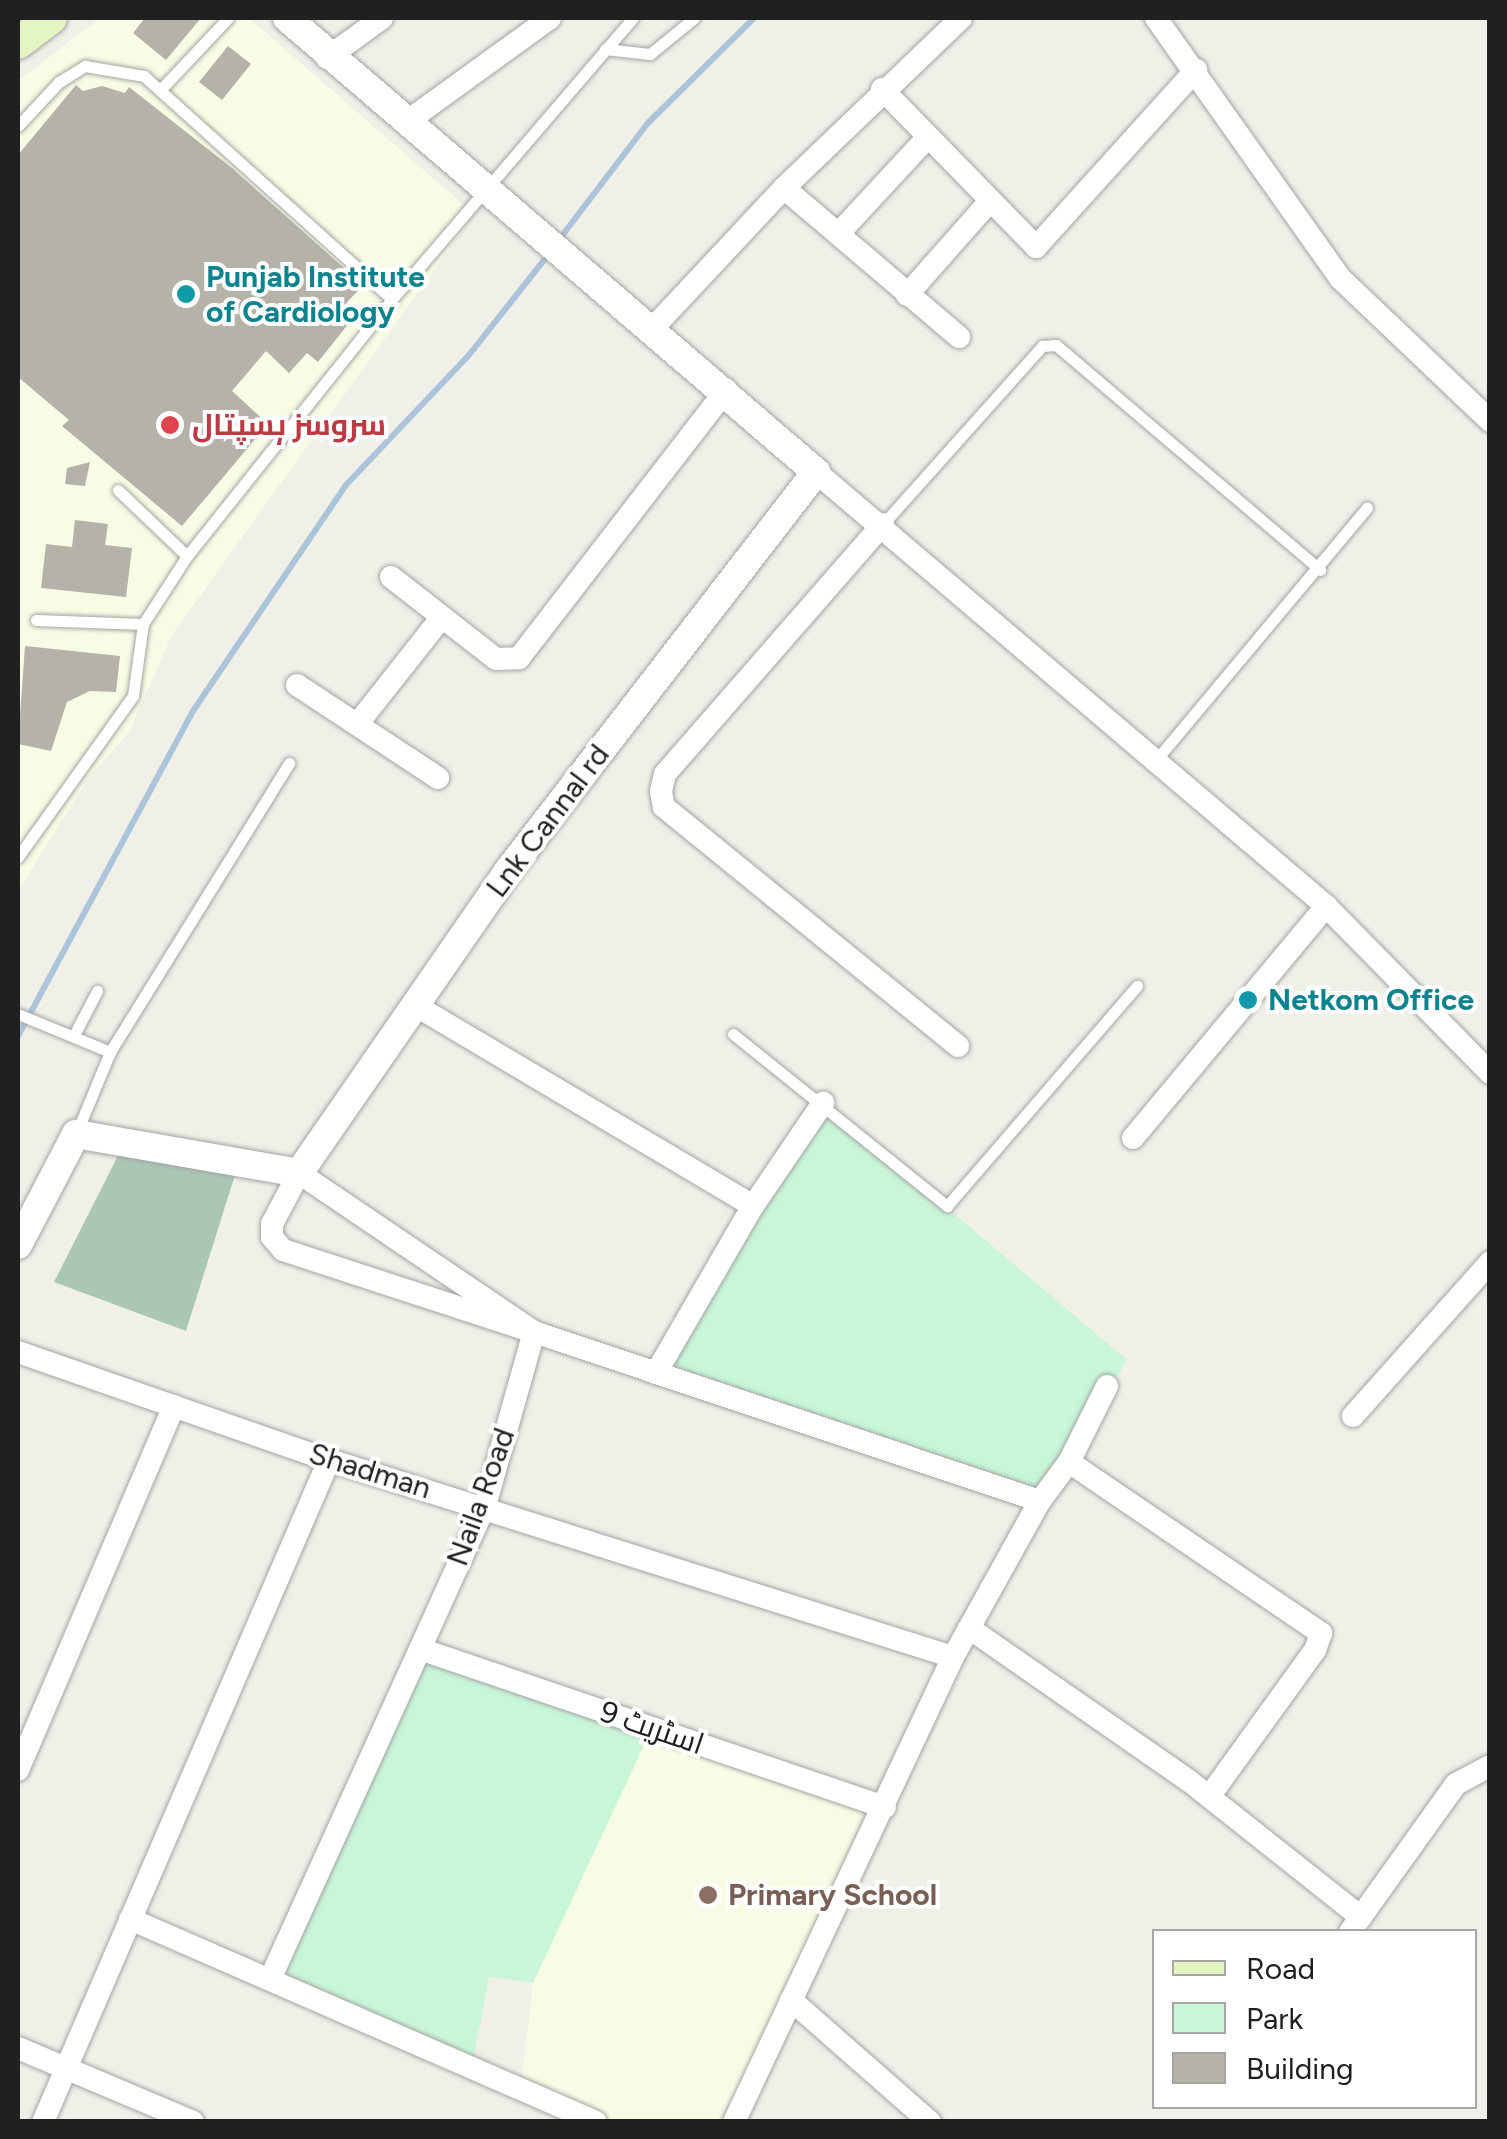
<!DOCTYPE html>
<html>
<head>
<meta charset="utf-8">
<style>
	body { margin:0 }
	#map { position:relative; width:1507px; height:2139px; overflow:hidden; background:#f0efe8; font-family:Figtree,Cairo,sans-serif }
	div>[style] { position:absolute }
	.education>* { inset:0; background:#f6fde4 }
	.cemetery>* { inset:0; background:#aac7b6 }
	.park>* { inset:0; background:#c9f6d8 }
	.stream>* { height:6px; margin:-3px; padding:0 3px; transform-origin:3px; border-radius:3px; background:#acc4da }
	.building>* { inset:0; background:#b5b2aa }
	.roads { filter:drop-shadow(0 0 2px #a4a4a4) drop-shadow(0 0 2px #a4a4a4) }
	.service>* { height:11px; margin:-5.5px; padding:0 5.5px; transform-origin:5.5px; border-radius:5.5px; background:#fff }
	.minor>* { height:22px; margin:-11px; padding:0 11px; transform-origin:11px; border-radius:11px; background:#fff }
	.tertiary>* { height:28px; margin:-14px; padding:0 14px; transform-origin:14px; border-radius:14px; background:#fff }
	.secondary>* { height:32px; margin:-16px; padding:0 16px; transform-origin:16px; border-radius:16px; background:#e5f5c1 }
	.dots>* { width:28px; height:28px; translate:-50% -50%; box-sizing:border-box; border:5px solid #fff; border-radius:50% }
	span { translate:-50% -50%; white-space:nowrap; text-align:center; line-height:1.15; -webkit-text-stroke:8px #fff; paint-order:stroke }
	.culture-label { font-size:30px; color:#0d838f; font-weight:700 }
	.left { translate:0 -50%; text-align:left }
	.health-label { font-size:30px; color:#be3a42; font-weight:700 }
	.street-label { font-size:30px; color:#202020 }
	.education-label { font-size:30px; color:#785e54; font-weight:700 }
	.frame { position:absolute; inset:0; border:20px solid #202020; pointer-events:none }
	.legend { position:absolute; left:1152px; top:1929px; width:325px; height:180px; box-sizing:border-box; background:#fff; border:2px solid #a6a6a6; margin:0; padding:12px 18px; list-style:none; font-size:30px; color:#202020 }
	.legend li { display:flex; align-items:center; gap:20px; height:50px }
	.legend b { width:50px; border:2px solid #a6a6a6 }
</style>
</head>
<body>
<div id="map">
	<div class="education">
		<div style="clip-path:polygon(100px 18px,249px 18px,474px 214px,172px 635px,128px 734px,91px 774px,18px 891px,18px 81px)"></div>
		<div style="clip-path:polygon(652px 1728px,885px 1807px,734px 2121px,596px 2121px,521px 2088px,533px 1983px)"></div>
	</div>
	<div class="cemetery">
		<div style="clip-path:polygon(127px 1138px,239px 1162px,186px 1331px,54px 1282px)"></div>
	</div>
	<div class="park">
		<div style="clip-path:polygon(823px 1103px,1127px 1360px,1040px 1501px,656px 1373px)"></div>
		<div style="clip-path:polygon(420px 1649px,652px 1728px,533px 1983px,489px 1977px,472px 2066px,272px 1977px)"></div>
	</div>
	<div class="stream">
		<div style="left:558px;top:241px;width:148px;rotate:-52.7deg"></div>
		<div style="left:648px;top:123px;width:149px;rotate:-44.7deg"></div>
		<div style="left:18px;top:1036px;width:369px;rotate:-61.7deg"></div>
		<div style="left:193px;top:711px;width:273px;rotate:-55.9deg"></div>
		<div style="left:346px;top:485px;width:179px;rotate:-46.6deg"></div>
		<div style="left:469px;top:355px;width:127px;rotate:-51.7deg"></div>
	</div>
	<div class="building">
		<div style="clip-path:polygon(145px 18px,201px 18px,166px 60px,133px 33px)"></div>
		<div style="clip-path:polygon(228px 46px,251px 64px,222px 100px,199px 82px)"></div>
		<div style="clip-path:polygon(76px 85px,83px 91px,102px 86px,125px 93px,129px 87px,232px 168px,363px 285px,342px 308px,353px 318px,318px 362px,307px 353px,289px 373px,266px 351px,232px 391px,268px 424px,182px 526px,62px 426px,69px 420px,18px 377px,18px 155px)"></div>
		<div style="clip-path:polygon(90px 462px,85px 486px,65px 484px,67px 468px)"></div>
		<div style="clip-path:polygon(75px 520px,108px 524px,105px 545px,132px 548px,126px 597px,41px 588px,46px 544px,72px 547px)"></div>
		<div style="clip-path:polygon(25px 646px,120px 656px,116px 692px,90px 691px,67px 702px,51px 751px,18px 744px)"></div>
	</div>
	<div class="roads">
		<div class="service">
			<div style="left:605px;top:49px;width:45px;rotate:6.3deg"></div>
			<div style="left:650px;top:54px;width:57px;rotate:-39.3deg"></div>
			<div style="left:162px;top:88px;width:96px;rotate:-46.7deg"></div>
			<div style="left:18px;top:126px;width:60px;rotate:-47deg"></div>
			<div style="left:59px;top:82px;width:31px;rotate:-32deg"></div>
			<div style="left:85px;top:66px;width:60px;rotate:9.6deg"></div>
			<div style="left:144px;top:76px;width:334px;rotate:42deg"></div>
			<div style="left:118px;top:490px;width:95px;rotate:43.7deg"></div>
			<div style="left:883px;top:524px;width:239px;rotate:-48.2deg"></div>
			<div style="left:1042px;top:346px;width:14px;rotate:-4deg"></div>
			<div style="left:1056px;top:345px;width:347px;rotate:40.4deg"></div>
			<div style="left:36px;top:620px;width:107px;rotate:2.1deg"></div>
			<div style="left:1156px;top:760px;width:329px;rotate:-50.1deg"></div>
			<div style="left:18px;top:857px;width:198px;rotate:-54.5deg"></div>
			<div style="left:133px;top:696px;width:73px;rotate:-82.1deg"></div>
			<div style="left:143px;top:624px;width:81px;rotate:-57.1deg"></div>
			<div style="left:187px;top:556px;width:329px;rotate:-51.4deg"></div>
			<div style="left:392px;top:299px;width:370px;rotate:-49.4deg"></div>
			<div style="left:18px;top:1014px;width:100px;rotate:22.4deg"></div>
			<div style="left:733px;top:1034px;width:275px;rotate:38.8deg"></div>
			<div style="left:947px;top:1206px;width:291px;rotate:-49.2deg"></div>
			<div style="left:74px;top:1035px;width:50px;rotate:-62.4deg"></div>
			<div style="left:76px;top:1134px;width:89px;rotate:-67.5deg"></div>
			<div style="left:110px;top:1052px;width:340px;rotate:-58.2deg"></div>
		</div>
		<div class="minor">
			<div style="left:1156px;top:18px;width:319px;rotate:54.7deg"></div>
			<div style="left:1340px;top:278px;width:207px;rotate:43.6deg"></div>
			<div style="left:327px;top:58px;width:68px;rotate:-36deg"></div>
			<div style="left:882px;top:89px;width:221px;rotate:45.7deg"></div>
			<div style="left:1036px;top:247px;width:239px;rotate:-47.9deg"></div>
			<div style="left:405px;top:123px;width:179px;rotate:-35.9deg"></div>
			<div style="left:784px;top:188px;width:230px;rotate:40.4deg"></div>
			<div style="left:840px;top:232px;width:127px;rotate:-47.2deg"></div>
			<div style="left:907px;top:295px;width:125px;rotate:-48.6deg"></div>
			<div style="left:653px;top:328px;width:192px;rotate:-46.9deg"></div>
			<div style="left:784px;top:188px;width:245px;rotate:-43.8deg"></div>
			<div style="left:816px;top:472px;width:670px;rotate:40.4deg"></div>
			<div style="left:1326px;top:906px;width:234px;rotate:45.5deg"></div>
			<div style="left:883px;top:524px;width:332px;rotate:131.1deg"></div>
			<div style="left:665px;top:774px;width:18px;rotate:103deg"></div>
			<div style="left:661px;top:792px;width:15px;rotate:79deg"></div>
			<div style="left:664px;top:807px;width:379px;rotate:39.1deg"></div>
			<div style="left:391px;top:577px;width:133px;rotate:38deg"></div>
			<div style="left:496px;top:659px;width:23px;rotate:-2deg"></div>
			<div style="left:519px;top:658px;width:339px;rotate:-52.3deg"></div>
			<div style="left:297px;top:685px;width:169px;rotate:33.4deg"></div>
			<div style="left:359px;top:722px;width:132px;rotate:-51.7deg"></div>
			<div style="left:413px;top:1004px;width:395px;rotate:30.7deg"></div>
			<div style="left:1133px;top:1138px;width:302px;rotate:-50.2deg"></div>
			<div style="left:18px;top:1352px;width:329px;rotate:19.2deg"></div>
			<div style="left:329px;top:1460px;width:654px;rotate:17.52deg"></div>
			<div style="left:656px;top:1373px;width:193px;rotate:-59.9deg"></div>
			<div style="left:753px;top:1206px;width:125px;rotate:-55.8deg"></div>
			<div style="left:1353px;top:1416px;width:206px;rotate:-48.3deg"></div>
			<div style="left:1069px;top:1462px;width:305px;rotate:34.2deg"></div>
			<div style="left:1321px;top:1633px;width:18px;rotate:109deg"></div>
			<div style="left:1315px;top:1650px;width:181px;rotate:125.8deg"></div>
			<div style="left:969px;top:1628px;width:267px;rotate:34.8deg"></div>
			<div style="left:1188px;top:1780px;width:221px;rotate:38.4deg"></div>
			<div style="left:420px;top:1649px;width:491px;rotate:18.8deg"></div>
			<div style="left:18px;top:1770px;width:396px;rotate:-66.8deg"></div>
			<div style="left:130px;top:1919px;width:508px;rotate:23.54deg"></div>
			<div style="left:1350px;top:1932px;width:182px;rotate:-54.4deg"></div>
			<div style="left:1456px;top:1784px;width:38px;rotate:-28deg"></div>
			<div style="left:271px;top:1977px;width:517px;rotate:-65.57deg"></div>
			<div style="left:485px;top:1506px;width:181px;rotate:-74.3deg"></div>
			<div style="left:534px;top:1332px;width:264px;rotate:-161.9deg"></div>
			<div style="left:283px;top:1250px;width:17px;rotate:-130deg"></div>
			<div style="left:272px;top:1237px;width:13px;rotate:-90deg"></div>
			<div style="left:272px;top:1224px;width:58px;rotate:-62.1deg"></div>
			<div style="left:299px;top:1173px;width:284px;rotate:34.1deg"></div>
			<div style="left:534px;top:1332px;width:533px;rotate:18.47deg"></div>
			<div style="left:791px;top:2000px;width:185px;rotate:41.3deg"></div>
			<div style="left:18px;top:2048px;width:190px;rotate:22.9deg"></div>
			<div style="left:43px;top:2122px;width:721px;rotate:-66.63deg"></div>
			<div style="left:734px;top:2122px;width:514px;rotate:-64.78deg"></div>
			<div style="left:953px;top:1657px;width:179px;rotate:-60.9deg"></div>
			<div style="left:1040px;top:1501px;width:49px;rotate:-53.4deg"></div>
			<div style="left:1069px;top:1462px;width:85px;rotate:-63.4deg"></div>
		</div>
		<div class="tertiary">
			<div style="left:18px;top:1245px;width:125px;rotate:-62.4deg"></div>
			<div style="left:76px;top:1134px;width:226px;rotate:9.9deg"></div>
			<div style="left:299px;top:1173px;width:367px;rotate:-55.3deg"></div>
			<div style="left:508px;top:871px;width:504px;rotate:-52.33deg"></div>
			<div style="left:816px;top:472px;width:697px;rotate:-139.36deg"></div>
		</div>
		<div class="secondary">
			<div style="left:18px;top:43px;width:41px;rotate:-37.1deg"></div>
		</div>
	</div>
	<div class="dots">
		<div style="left:186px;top:294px;background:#0f9aa8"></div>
		<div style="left:170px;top:425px;background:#e0444e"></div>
		<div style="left:1248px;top:1000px;background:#0f9aa8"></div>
		<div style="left:708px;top:1895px;background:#8d6e63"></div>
	</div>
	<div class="culture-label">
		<span class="left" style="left:206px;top:294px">Punjab Institute<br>of Cardiology</span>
		<span class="left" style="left:1268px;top:1000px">Netkom Office</span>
	</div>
	<div class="health-label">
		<span class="left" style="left:192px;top:425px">سروسز ہسپتال</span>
	</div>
	<div class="street-label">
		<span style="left:548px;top:821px;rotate:-53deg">Lnk Cannal rd</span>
		<span style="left:370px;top:1471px;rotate:17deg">Shadman</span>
		<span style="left:481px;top:1497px;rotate:-70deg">Naila Road</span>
		<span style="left:652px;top:1728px;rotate:19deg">اسٹریٹ 9</span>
	</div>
	<div class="education-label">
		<span class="left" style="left:728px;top:1895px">Primary School</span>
	</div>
	<div class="frame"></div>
	<ul class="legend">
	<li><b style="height:12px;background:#e5f5c1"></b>Road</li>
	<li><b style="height:28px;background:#c9f6d8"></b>Park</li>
	<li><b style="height:28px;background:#b5b2aa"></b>Building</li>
	</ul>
</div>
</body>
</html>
